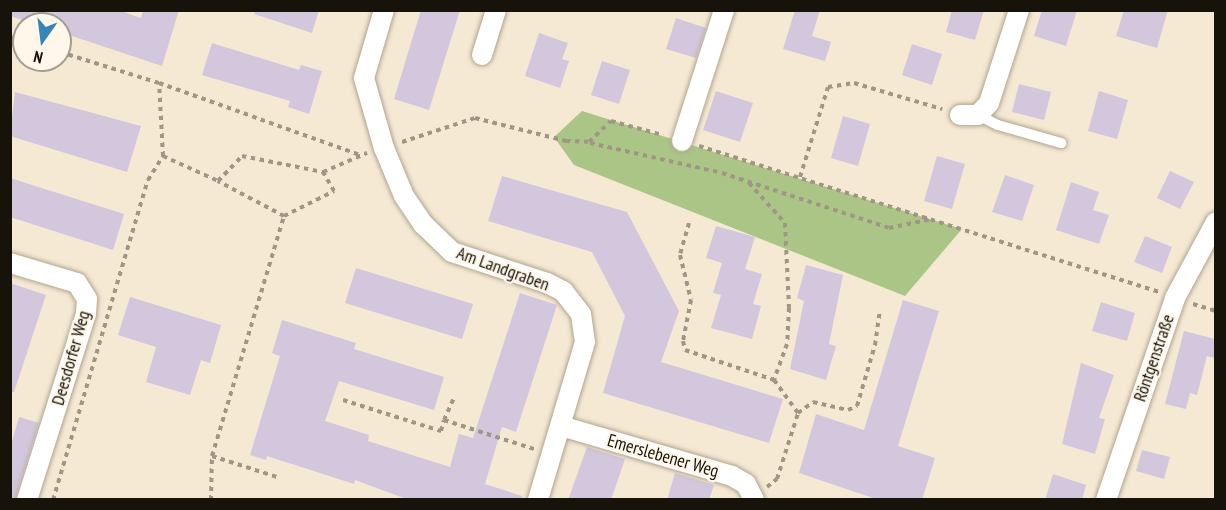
<!DOCTYPE html>
<html>
<head>
<meta charset="utf-8">
<style>
	body { margin:0 }
	#map { position:relative; width:1226px; height:510px; overflow:hidden; background:#f6e9d3; font-family:"PT Sans Narrow",sans-serif }
	div>[style] { position:absolute }
	.green>* { inset:0; background:#aac585 }
	.building>* { inset:0; background:#d2c7dd }
	.path>* { height:4px; margin-top:-2px; transform-origin:0; background:repeating-linear-gradient(90deg,#a09686 0 4.5px,transparent 0 9px) }
	.roads { filter:drop-shadow(0 0 2px #b0a48f) drop-shadow(0 0 2px #b0a48f) }
	.lane>* { height:10px; margin:-5px; padding:0 5px; transform-origin:5px; border-radius:5px; background:#fff }
	.street>* { height:20px; margin:-10px; padding:0 10px; transform-origin:10px; border-radius:10px; background:#fff }
	span { translate:-50% -50%; white-space:nowrap; text-align:center; line-height:1.15; -webkit-text-stroke:4.5px #fff7ea; paint-order:stroke }
	.street-label { font-size:18px; color:#17130b }
	.frame { position:absolute; inset:0; border:12px solid #17130b; pointer-events:none }
	.north { position:absolute; left:12px; top:12px; width:60px; height:60px; box-sizing:border-box; background:#fff7ea; border:2px solid #a29c91; border-radius:50%; rotate:194deg; font-size:16px; font-weight:700; line-height:24px; text-align:center; color:#17130b }
	.north::after { content:''; display:block; margin:auto; width:21px; height:27px; background:#3586b7; clip-path:polygon(50% 0,100% 100%,50% 72%,0 100%) }
</style>
</head>
<body>
<div id="map">
	<div class="green">
		<div style="clip-path:polygon(582px 111px,962px 229px,905px 296px,574px 165px,554px 137px)"></div>
	</div>
	<div class="building">
		<div style="clip-path:polygon(10px 10px,118px 10px,141px 18px,143px 10px,179px 10px,162px 66px,60px 32px,60px 24px,36px 24px,10px 16px)"></div>
		<div style="clip-path:polygon(255px 10px,319px 10px,312px 33px,254px 14px)"></div>
		<div style="clip-path:polygon(421px 10px,460px 10px,429px 110px,394px 99px)"></div>
		<div style="clip-path:polygon(795px 10px,820px 10px,812px 36px,831px 42px,825px 61px,783px 49px)"></div>
		<div style="clip-path:polygon(952px 10px,984px 10px,975px 40px,946px 32px)"></div>
		<div style="clip-path:polygon(1042px 10px,1077px 10px,1066px 46px,1034px 36px)"></div>
		<div style="clip-path:polygon(1124px 10px,1168px 10px,1157px 48px,1116px 36px)"></div>
		<div style="clip-path:polygon(676px 18px,706px 28px,696px 58px,666px 49px)"></div>
		<div style="clip-path:polygon(539px 33px,568px 43px,562px 59px,569px 61px,560px 88px,525px 76px)"></div>
		<div style="clip-path:polygon(212px 43px,299px 70px,301px 65px,322px 71px,309px 114px,288px 107px,290px 101px,202px 75px)"></div>
		<div style="clip-path:polygon(912px 44px,942px 54px,932px 85px,902px 75px)"></div>
		<div style="clip-path:polygon(602px 61px,630px 70px,619px 104px,591px 95px)"></div>
		<div style="clip-path:polygon(1019px 84px,1051px 92px,1044px 120px,1012px 112px)"></div>
		<div style="clip-path:polygon(716px 91px,753px 103px,740px 142px,703px 130px)"></div>
		<div style="clip-path:polygon(1099px 91px,1128px 100px,1117px 139px,1088px 131px)"></div>
		<div style="clip-path:polygon(15px 92px,141px 126px,127px 172px,10px 136px)"></div>
		<div style="clip-path:polygon(843px 116px,870px 124px,858px 166px,831px 158px)"></div>
		<div style="clip-path:polygon(937px 156px,965px 164px,952px 209px,924px 201px)"></div>
		<div style="clip-path:polygon(1170px 171px,1194px 182px,1180px 209px,1157px 198px)"></div>
		<div style="clip-path:polygon(1005px 175px,1034px 185px,1022px 221px,992px 212px)"></div>
		<div style="clip-path:polygon(502px 176px,627px 212px,679px 311px,661px 362px,783px 399px,769px 443px,603px 393px,625px 316px,592px 252px,488px 221px)"></div>
		<div style="clip-path:polygon(10px 178px,124px 214px,113px 250px,10px 217px)"></div>
		<div style="clip-path:polygon(1071px 182px,1099px 192px,1093px 210px,1109px 215px,1099px 244px,1056px 230px)"></div>
		<div style="clip-path:polygon(716px 226px,755px 237px,745px 269px,762px 274px,753px 304px,761px 306px,752px 339px,711px 328px,721px 295px,713px 293px,722px 263px,706px 258px)"></div>
		<div style="clip-path:polygon(1145px 236px,1172px 247px,1162px 273px,1134px 262px)"></div>
		<div style="clip-path:polygon(806px 265px,843px 275px,829px 344px,836px 346px,826px 380px,790px 369px,804px 301px,797px 298px)"></div>
		<div style="clip-path:polygon(356px 268px,473px 304px,462px 339px,345px 303px)"></div>
		<div style="clip-path:polygon(10px 283px,46px 295px,14px 392px,10px 392px)"></div>
		<div style="clip-path:polygon(520px 293px,557px 305px,516px 432px,502px 427px,485px 484px,522px 496px,521px 500px,409px 500px,355px 480px,354px 484px,267px 456px,266px 460px,250px 455px,280px 356px,272px 353px,282px 320px,356px 343px,354px 349px,444px 377px,434px 410px,339px 381px,325px 421px,369px 435px,368px 441px,450px 467px,459px 434px,473px 438px)"></div>
		<div style="clip-path:polygon(130px 297px,221px 325px,210px 363px,201px 360px,190px 395px,146px 382px,156px 347px,118px 335px)"></div>
		<div style="clip-path:polygon(903px 300px,939px 311px,898px 446px,935px 458px,922px 500px,879px 500px,799px 473px,816px 414px,864px 430px)"></div>
		<div style="clip-path:polygon(1101px 302px,1135px 313px,1127px 341px,1092px 331px)"></div>
		<div style="clip-path:polygon(1184px 331px,1215px 339px,1215px 358px,1207px 356px,1197px 395px,1190px 393px,1186px 409px,1165px 404px)"></div>
		<div style="clip-path:polygon(1081px 363px,1114px 375px,1099px 418px,1105px 419px,1095px 454px,1062px 444px)"></div>
		<div style="clip-path:polygon(19px 417px,39px 423px,15px 500px,10px 500px,10px 448px)"></div>
		<div style="clip-path:polygon(587px 447px,625px 459px,611px 500px,568px 500px)"></div>
		<div style="clip-path:polygon(1142px 450px,1170px 457px,1164px 479px,1136px 471px)"></div>
		<div style="clip-path:polygon(675px 473px,714px 485px,709px 500px,667px 500px)"></div>
		<div style="clip-path:polygon(1053px 474px,1086px 485px,1082px 500px,1045px 500px)"></div>
	</div>
	<div class="path">
		<div style="left:10px;top:37px;width:15px;rotate:16deg"></div>
		<div style="left:60px;top:52px;width:104px;rotate:17.4deg"></div>
		<div style="left:402px;top:142px;width:77px;rotate:-18.2deg"></div>
		<div style="left:475px;top:118px;width:94px;rotate:14.2deg"></div>
		<div style="left:566px;top:141px;width:23px;rotate:2deg"></div>
		<div style="left:589px;top:142px;width:30px;rotate:-44deg"></div>
		<div style="left:611px;top:121px;width:54px;rotate:15.1deg"></div>
		<div style="left:590px;top:143px;width:135px;rotate:12.8deg"></div>
		<div style="left:722px;top:173px;width:176px;rotate:18.2deg"></div>
		<div style="left:889px;top:228px;width:44px;rotate:-11.8deg"></div>
		<div style="left:699px;top:146px;width:482px;rotate:17.6deg"></div>
		<div style="left:163px;top:156px;width:60px;rotate:24.4deg"></div>
		<div style="left:800px;top:177px;width:94px;rotate:-72.7deg"></div>
		<div style="left:828px;top:87px;width:26px;rotate:-9deg"></div>
		<div style="left:854px;top:83px;width:92px;rotate:16.5deg"></div>
		<div style="left:749px;top:183px;width:54px;rotate:48deg"></div>
		<div style="left:785px;top:223px;width:85px;rotate:87.3deg"></div>
		<div style="left:789px;top:308px;width:36px;rotate:93deg"></div>
		<div style="left:787px;top:344px;width:38px;rotate:110deg"></div>
		<div style="left:774px;top:380px;width:41px;rotate:54deg"></div>
		<div style="left:284px;top:216px;width:75px;rotate:-152.1deg"></div>
		<div style="left:218px;top:181px;width:35px;rotate:-46deg"></div>
		<div style="left:242px;top:156px;width:83px;rotate:11.2deg"></div>
		<div style="left:689px;top:223px;width:33px;rotate:106deg"></div>
		<div style="left:680px;top:255px;width:46px;rotate:76.3deg"></div>
		<div style="left:691px;top:300px;width:42px;rotate:101deg"></div>
		<div style="left:683px;top:341px;width:9px;rotate:77deg"></div>
		<div style="left:685px;top:350px;width:94px;rotate:18.6deg"></div>
		<div style="left:1193px;top:304px;width:24px;rotate:17deg"></div>
		<div style="left:343px;top:400px;width:103px;rotate:17.6deg"></div>
		<div style="left:441px;top:431px;width:11px;rotate:-75deg"></div>
		<div style="left:444px;top:420px;width:95px;rotate:17.9deg"></div>
		<div style="left:444px;top:420px;width:24px;rotate:-66deg"></div>
		<div style="left:212px;top:456px;width:68px;rotate:17.9deg"></div>
		<div style="left:767px;top:487px;width:13px;rotate:-39deg"></div>
		<div style="left:777px;top:479px;width:69px;rotate:-72.3deg"></div>
		<div style="left:798px;top:413px;width:19px;rotate:-36deg"></div>
		<div style="left:813px;top:402px;width:36px;rotate:13deg"></div>
		<div style="left:848px;top:410px;width:10px;rotate:-24deg"></div>
		<div style="left:857px;top:406px;width:64px;rotate:-73.6deg"></div>
		<div style="left:875px;top:345px;width:34px;rotate:-82deg"></div>
		<div style="left:53px;top:500px;width:334px;rotate:-73.5deg"></div>
		<div style="left:148px;top:180px;width:28px;rotate:-58deg"></div>
		<div style="left:163px;top:156px;width:73px;rotate:-93.1deg"></div>
		<div style="left:159px;top:83px;width:214px;rotate:19.7deg"></div>
		<div style="left:211px;top:500px;width:44px;rotate:-88.7deg"></div>
		<div style="left:212px;top:456px;width:251px;rotate:-73.3deg"></div>
		<div style="left:284px;top:216px;width:56px;rotate:-26.6deg"></div>
		<div style="left:334px;top:191px;width:22px;rotate:-120deg"></div>
		<div style="left:323px;top:172px;width:48px;rotate:-23.4deg"></div>
	</div>
	<div class="roads">
		<div class="lane">
			<div style="left:978px;top:115px;width:22px;rotate:27deg"></div>
			<div style="left:998px;top:125px;width:66px;rotate:15.9deg"></div>
		</div>
		<div class="street">
			<div style="left:384px;top:10px;width:71px;rotate:106.4deg"></div>
			<div style="left:364px;top:78px;width:73px;rotate:74.1deg"></div>
			<div style="left:384px;top:148px;width:52px;rotate:67.4deg"></div>
			<div style="left:404px;top:196px;width:34px;rotate:56deg"></div>
			<div style="left:423px;top:224px;width:40px;rotate:44deg"></div>
			<div style="left:452px;top:252px;width:100px;rotate:18.1deg"></div>
			<div style="left:547px;top:283px;width:18px;rotate:27deg"></div>
			<div style="left:563px;top:291px;width:29px;rotate:52deg"></div>
			<div style="left:581px;top:314px;width:28px;rotate:82deg"></div>
			<div style="left:585px;top:342px;width:165px;rotate:106.6deg"></div>
			<div style="left:482px;top:55px;width:47px;rotate:-72.7deg"></div>
			<div style="left:960px;top:115px;width:18px"></div>
			<div style="left:978px;top:115px;width:16px;rotate:-47deg"></div>
			<div style="left:989px;top:103px;width:98px;rotate:-72.1deg"></div>
			<div style="left:682px;top:141px;width:138px;rotate:-72.2deg"></div>
			<div style="left:10px;top:263px;width:70px;rotate:16.6deg"></div>
			<div style="left:77px;top:283px;width:19px;rotate:58deg"></div>
			<div style="left:87px;top:299px;width:15px;rotate:94deg"></div>
			<div style="left:86px;top:314px;width:195px;rotate:107.6deg"></div>
			<div style="left:561px;top:426px;width:178px;rotate:16.3deg"></div>
			<div style="left:732px;top:476px;width:16px;rotate:30deg"></div>
			<div style="left:746px;top:484px;width:18px;rotate:63deg"></div>
			<div style="left:1106px;top:500px;width:213px;rotate:-71.1deg"></div>
			<div style="left:1175px;top:298px;width:86px;rotate:-61.7deg"></div>
		</div>
	</div>
	<div class="street-label">
		<span style="left:503px;top:269px;rotate:20deg">Am Landgraben</span>
		<span style="left:71px;top:358px;rotate:-74deg">Deesdorfer Weg</span>
		<span style="left:1154px;top:358px;rotate:-71deg">Röntgenstraße</span>
		<span style="left:663px;top:456px;rotate:16deg">Emerslebener Weg</span>
	</div>
	<div class="frame"></div>
	<div class="north">N</div>
</div>
</body>
</html>
